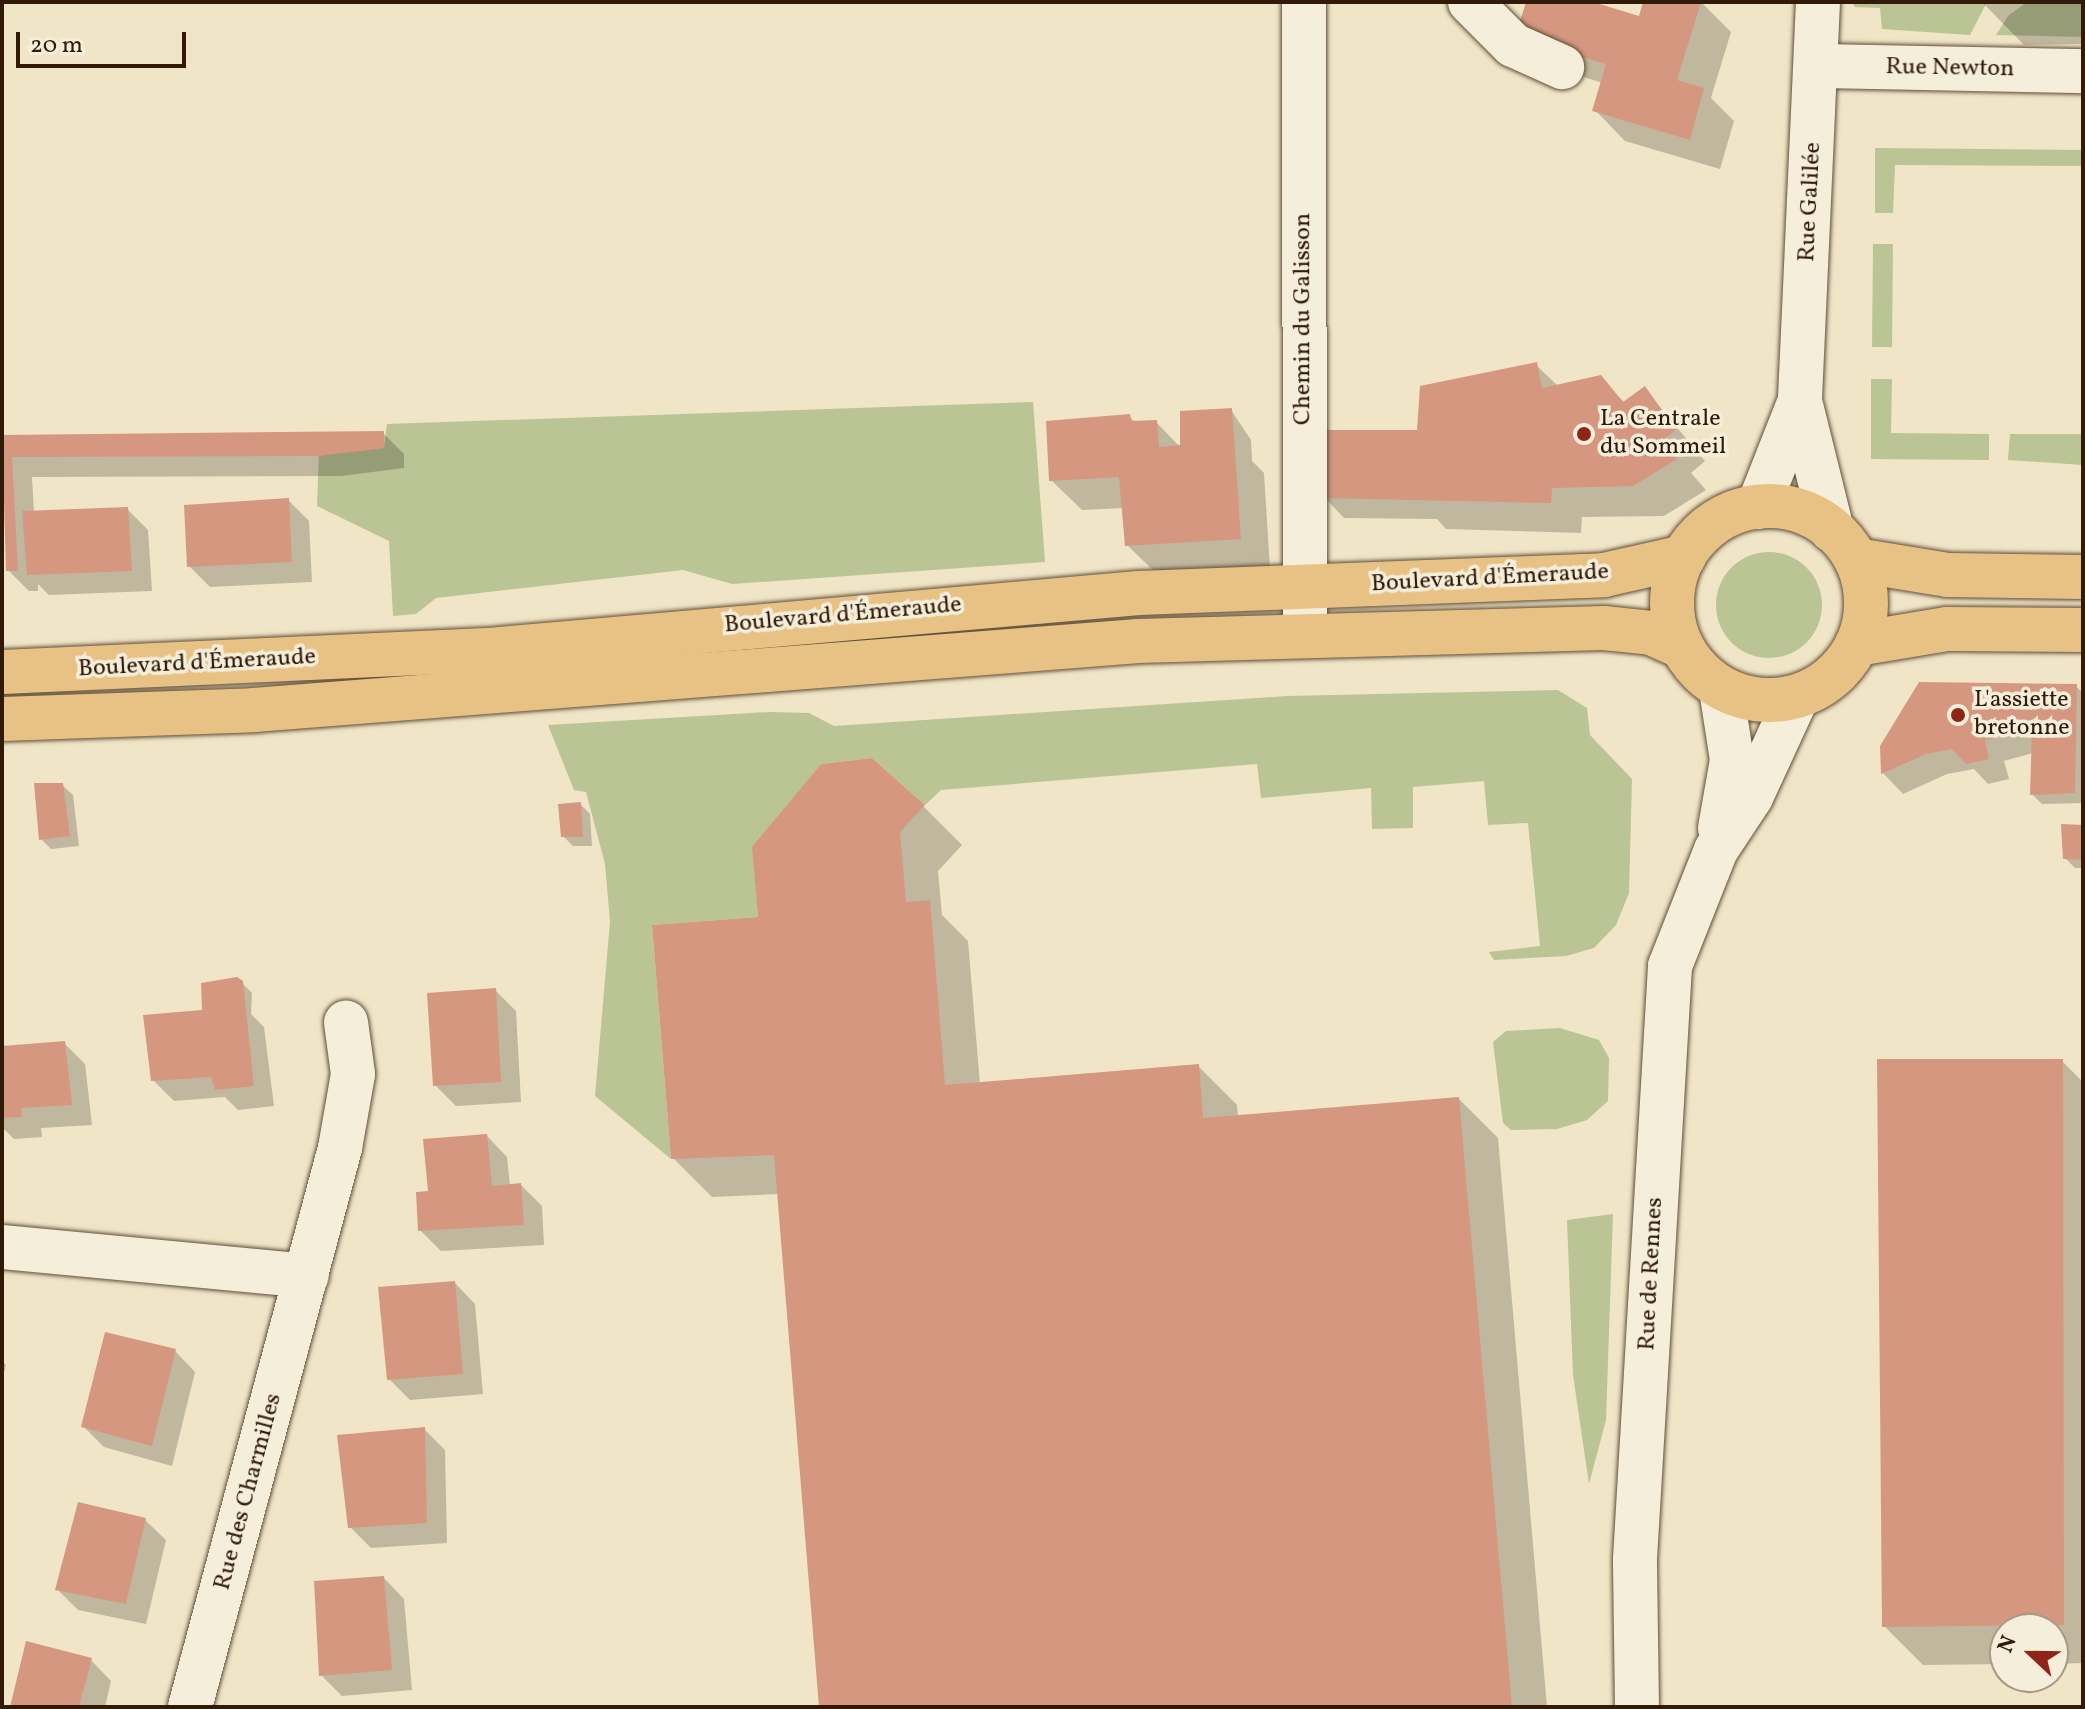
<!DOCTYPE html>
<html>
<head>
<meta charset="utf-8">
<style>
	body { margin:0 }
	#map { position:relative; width:2085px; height:1709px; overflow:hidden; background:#f0e5c7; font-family:Vollkorn,serif }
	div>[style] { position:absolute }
	.green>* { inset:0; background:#bbc494 }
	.round { border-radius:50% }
	.shadow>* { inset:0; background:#0003 }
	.building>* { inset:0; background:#d69781 }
	.roads { filter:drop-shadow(0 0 2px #614e38) drop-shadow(0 0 2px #614e38) }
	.minor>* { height:44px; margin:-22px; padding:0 22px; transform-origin:22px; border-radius:22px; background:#f5eedb }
	.major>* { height:44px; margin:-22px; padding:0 22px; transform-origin:22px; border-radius:22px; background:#e8c284 }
	.major>.ring { margin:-22px; padding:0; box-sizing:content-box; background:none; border:44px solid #e8c284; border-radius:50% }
	.dots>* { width:22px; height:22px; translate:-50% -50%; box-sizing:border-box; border:4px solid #f5eedb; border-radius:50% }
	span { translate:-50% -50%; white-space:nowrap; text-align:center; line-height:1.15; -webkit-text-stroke:7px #f5eedb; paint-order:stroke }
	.street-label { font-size:24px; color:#311b08 }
	.poi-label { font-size:24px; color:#311b08 }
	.left { translate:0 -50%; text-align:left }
	.frame { position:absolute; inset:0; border:4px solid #311b08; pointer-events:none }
	.north { position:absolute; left:1989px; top:1613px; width:80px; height:80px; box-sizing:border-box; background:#f5eedb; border:2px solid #a79a87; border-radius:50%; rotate:292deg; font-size:22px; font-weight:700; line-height:32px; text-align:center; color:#311b08 }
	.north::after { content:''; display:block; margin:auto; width:28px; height:36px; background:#8f2418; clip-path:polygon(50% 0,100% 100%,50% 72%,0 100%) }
	.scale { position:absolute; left:16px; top:32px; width:170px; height:36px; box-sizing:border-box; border:4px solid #311b08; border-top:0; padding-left:10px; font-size:24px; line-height:28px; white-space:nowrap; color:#311b08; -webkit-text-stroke:6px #f5eedb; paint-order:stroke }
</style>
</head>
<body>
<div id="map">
	<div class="green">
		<div style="clip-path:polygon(1851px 2px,1987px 2px,1970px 35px,1882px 29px,1880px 8px,1855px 7px)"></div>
		<div style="clip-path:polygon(2027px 2px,2083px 2px,2083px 37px,1996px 35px,2008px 16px)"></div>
		<div style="clip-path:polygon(1875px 148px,2083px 150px,2083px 166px,1895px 165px,1893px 213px,1875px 213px)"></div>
		<div style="clip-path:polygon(1873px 244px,1893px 244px,1892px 347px,1872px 347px)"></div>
		<div style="clip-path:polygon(1871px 379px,1892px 379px,1891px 433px,1989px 434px,1989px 460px,1871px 459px)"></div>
		<div style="clip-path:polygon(1033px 402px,1045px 562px,732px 584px,683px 570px,436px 598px,416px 614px,393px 616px,389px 541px,317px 506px,319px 452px,384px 448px,387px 424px)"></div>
		<div style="clip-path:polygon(2010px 434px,2083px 434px,2083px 465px,2008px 460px)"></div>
		<div class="round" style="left:1716px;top:552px;width:106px;height:106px"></div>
		<div style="clip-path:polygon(1558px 690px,1587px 708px,1590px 735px,1632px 779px,1629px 893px,1616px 925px,1594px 948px,1566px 956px,1494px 960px,1489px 952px,1540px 946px,1528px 823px,1488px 825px,1484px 781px,1413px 787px,1413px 828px,1372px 829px,1371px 788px,1261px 798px,1257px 764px,941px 790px,925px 805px,872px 758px,821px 764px,753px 847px,758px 917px,652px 925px,671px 1159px,595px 1096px,610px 922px,605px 864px,586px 792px,574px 790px,548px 725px,770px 712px,809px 713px,834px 726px,1287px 696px)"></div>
		<div style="clip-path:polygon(1560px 1028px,1599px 1040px,1609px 1058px,1608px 1101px,1587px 1120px,1557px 1129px,1511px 1130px,1503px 1123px,1493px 1042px,1506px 1031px)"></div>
		<div style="clip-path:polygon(1613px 1214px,1606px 1420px,1589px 1484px,1573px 1375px,1567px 1220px)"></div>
	</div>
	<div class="shadow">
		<div style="clip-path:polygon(1528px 2px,1586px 2px,1640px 18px,1645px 2px,1701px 2px,1731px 32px,1711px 98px,1734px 121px,1720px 169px,1625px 141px,1595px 110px,1603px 83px,1548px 66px)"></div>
		<div style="clip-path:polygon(1982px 2px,2083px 2px,2083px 44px,2024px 45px)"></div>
		<div style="clip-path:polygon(1536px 365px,1558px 386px,1600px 378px,1625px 403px,1644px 388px,1705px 461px,1691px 473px,1706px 490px,1664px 516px,1582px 517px,1581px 533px,1446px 529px,1437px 519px,1344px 518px,1324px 497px,1416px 432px)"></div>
		<div style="clip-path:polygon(1231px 410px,1251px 440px,1252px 461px,1264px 473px,1270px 569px,1158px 575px,1127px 545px,1124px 508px,1082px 510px,1051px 480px,1129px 416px,1136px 423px,1156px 422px,1182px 449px)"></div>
		<div style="clip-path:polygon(383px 433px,404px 454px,404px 468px,341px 476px,32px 477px,34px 512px,127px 509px,148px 530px,152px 591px,49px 595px,38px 584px,38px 591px,29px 591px,8px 570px,2px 438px)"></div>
		<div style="clip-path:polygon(288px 500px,309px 521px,312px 582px,210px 587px,189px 566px)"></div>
		<div style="clip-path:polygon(2076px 686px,2083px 693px,2083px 803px,2042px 804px,2032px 794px,2033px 753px,2004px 761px,2009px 779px,1988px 784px,1974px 769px,1947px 774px,1903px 794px,1883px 773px,1882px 746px)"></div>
		<div style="clip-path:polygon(62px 785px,73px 795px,79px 846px,51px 849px,41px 839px)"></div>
		<div style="clip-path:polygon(580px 804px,590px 814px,592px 846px,573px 846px,563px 836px)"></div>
		<div style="clip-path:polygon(923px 806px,962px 845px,938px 871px,942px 915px,968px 941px,980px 1084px,1198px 1066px,1237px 1105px,1238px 1117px,1459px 1099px,1498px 1138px,1547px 1707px,821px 1707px,779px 1194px,712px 1197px,673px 1158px,760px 918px)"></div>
		<div style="clip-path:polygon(2083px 827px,2083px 868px,2075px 868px,2065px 858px)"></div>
		<div style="clip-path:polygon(242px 983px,252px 993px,251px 1014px,264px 1027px,274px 1106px,238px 1110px,225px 1097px,174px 1101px,153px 1080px)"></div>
		<div style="clip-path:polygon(495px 990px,516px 1011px,521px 1102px,456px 1106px,435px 1085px)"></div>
		<div style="clip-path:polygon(64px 1043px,85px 1064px,92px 1125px,41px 1128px,42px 1137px,14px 1139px,2px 1127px,2px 1048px)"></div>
		<div style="clip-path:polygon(2062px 1061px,2083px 1082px,2083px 1663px,2053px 1664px,2053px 1629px,2005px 1629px,2005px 1664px,1923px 1665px,1884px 1626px)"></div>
		<div style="clip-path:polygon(487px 1136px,507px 1157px,510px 1186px,521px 1185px,542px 1206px,544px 1245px,441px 1251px,420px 1230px,430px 1192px)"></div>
		<div style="clip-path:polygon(455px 1283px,475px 1304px,483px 1394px,410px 1400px,389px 1379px)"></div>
		<div style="clip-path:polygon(175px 1351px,195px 1372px,172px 1466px,104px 1447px,83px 1426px)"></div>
		<div style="clip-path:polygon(2px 1361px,6px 1365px,2px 1380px)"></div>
		<div style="clip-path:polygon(424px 1429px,445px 1450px,447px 1543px,371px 1548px,350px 1527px)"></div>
		<div style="clip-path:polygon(145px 1520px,166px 1540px,146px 1624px,78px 1610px,57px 1589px)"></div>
		<div style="clip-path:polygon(384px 1578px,404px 1599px,412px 1690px,342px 1696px,321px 1675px)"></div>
		<div style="clip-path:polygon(91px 1660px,111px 1681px,105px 1707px,12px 1707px)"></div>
	</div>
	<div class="building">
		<div style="clip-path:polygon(1526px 2px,1593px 2px,1639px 16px,1643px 2px,1701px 2px,1677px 80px,1704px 88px,1690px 140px,1592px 111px,1606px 64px,1515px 37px)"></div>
		<div style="clip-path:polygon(1537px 362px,1542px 388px,1601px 375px,1623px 402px,1645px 386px,1676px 430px,1662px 441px,1677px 459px,1633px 486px,1552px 488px,1551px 503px,1322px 498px,1322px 430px,1417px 430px,1420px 386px)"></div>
		<div style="clip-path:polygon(1232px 408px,1241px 539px,1125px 546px,1119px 477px,1049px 481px,1046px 421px,1130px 414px,1131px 421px,1157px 420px,1159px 447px,1180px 445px,1180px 411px)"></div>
		<div style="clip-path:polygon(384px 431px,384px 448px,319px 456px,12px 457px,18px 571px,6px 571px,2px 435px)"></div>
		<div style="clip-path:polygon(289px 498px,292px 562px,187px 567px,184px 505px)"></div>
		<div style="clip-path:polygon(128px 507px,132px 571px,27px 575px,22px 511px)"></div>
		<div style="clip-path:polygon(1919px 682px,2077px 684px,2075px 793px,2030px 795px,2032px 728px,1985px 740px,1989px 759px,1966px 764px,1952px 749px,1926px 754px,1881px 774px,1880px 746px)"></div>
		<div style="clip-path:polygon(872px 758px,925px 805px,900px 832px,906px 902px,930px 900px,945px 1085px,1199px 1064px,1203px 1118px,1459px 1097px,1512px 1707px,819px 1707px,774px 1155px,671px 1159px,652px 925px,758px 917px,752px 847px,821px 764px)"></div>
		<div style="clip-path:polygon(34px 783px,63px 783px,70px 836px,39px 840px)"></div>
		<div style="clip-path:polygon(581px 802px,583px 837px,561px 837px,558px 804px)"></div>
		<div style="clip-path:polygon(2061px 824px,2083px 825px,2083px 860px,2063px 859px)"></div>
		<div style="clip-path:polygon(237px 977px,243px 981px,254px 1086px,215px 1090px,211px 1077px,151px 1081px,143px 1015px,202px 1010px,201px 983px)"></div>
		<div style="clip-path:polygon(496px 988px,501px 1082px,433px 1086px,427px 993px)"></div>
		<div style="clip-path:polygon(65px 1041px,72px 1105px,21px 1108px,22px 1117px,2px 1118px,2px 1046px)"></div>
		<div style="clip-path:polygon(1877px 1059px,2063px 1059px,2064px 1625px,1882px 1627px)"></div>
		<div style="clip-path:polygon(487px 1134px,492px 1186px,521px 1183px,524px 1225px,418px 1231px,416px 1192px,428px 1191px,423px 1139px)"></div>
		<div style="clip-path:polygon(455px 1281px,463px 1374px,387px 1380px,378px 1287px)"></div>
		<div style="clip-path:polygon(105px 1332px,176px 1349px,152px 1446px,81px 1427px)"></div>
		<div style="clip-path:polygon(425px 1427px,427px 1523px,348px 1528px,337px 1435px)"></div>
		<div style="clip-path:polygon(78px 1502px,146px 1518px,126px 1604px,55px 1590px)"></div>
		<div style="clip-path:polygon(384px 1576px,392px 1670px,319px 1676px,314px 1581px)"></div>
		<div style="clip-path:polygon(26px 1641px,92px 1658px,79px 1707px,10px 1707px)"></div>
	</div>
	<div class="roads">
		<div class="minor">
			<div style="left:1304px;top:2px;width:633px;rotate:89.91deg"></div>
			<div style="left:1470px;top:2px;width:61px;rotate:45deg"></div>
			<div style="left:1513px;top:45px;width:54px;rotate:24.2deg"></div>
			<div style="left:1818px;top:2px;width:399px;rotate:92.6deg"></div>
			<div style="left:1800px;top:401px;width:133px;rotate:76.1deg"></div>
			<div style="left:1818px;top:66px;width:265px;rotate:1.1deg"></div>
			<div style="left:1758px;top:507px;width:112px;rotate:-68.5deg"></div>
			<div style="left:1720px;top:828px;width:69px;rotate:-80deg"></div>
			<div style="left:1732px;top:760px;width:72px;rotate:-98.8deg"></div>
			<div style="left:2px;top:1247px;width:306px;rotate:5.4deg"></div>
			<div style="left:190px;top:1707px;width:579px;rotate:-74.98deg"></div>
			<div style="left:340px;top:1148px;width:75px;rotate:-80deg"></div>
			<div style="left:353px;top:1074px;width:52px;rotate:-97.7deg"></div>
			<div style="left:1637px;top:1707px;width:148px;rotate:-90.8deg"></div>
			<div style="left:1635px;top:1559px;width:594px;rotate:-86.62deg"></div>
			<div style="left:1670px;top:966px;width:125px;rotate:-68.4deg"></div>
			<div style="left:1716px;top:850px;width:64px;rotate:-56.6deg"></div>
			<div style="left:1751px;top:797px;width:110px;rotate:-65.3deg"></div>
		</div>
		<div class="major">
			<div class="ring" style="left:1672px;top:506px;width:150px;height:150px"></div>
			<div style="left:1856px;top:560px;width:93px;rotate:9.3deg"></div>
			<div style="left:1948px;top:575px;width:135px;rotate:0.8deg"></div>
			<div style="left:1857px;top:644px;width:91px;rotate:-9.5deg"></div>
			<div style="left:1947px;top:629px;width:136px;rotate:0.4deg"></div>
			<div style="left:2px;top:672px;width:499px;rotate:-2.6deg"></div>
			<div style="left:500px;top:649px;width:641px;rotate:-5.01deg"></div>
			<div style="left:1139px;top:593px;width:465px;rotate:-2.2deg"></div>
			<div style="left:1604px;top:575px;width:82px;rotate:-12.7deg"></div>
			<div style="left:2px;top:719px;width:252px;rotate:-2deg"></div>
			<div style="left:254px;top:710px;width:887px;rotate:-4.46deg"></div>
			<div style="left:1138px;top:641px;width:466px;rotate:-1.6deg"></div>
			<div style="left:1604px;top:628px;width:47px;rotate:6.1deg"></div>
			<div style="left:1651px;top:633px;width:34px;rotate:24deg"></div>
		</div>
	</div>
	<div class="dots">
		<div style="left:1584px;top:434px;background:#8f2418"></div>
		<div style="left:1958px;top:715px;background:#8f2418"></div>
	</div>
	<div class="street-label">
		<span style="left:1950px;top:69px;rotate:1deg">Rue Newton</span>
		<span style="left:1811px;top:202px;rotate:-87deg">Rue Galilée</span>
		<span style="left:1304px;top:319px;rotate:-90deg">Chemin du Galisson</span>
		<span style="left:1490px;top:579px;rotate:-3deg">Boulevard d'Émeraude</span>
		<span style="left:843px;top:616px;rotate:-5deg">Boulevard d'Émeraude</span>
		<span style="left:197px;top:664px;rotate:-3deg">Boulevard d'Émeraude</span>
		<span style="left:1652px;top:1274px;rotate:-87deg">Rue de Rennes</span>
		<span style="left:249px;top:1492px;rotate:-75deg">Rue des Charmilles</span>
	</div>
	<div class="poi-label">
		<span class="left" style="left:1600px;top:434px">La Centrale<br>du Sommeil</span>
		<span class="left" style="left:1974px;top:715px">L'assiette<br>bretonne</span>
	</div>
	<div class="frame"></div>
	<div class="north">N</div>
	<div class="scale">20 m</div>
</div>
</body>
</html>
